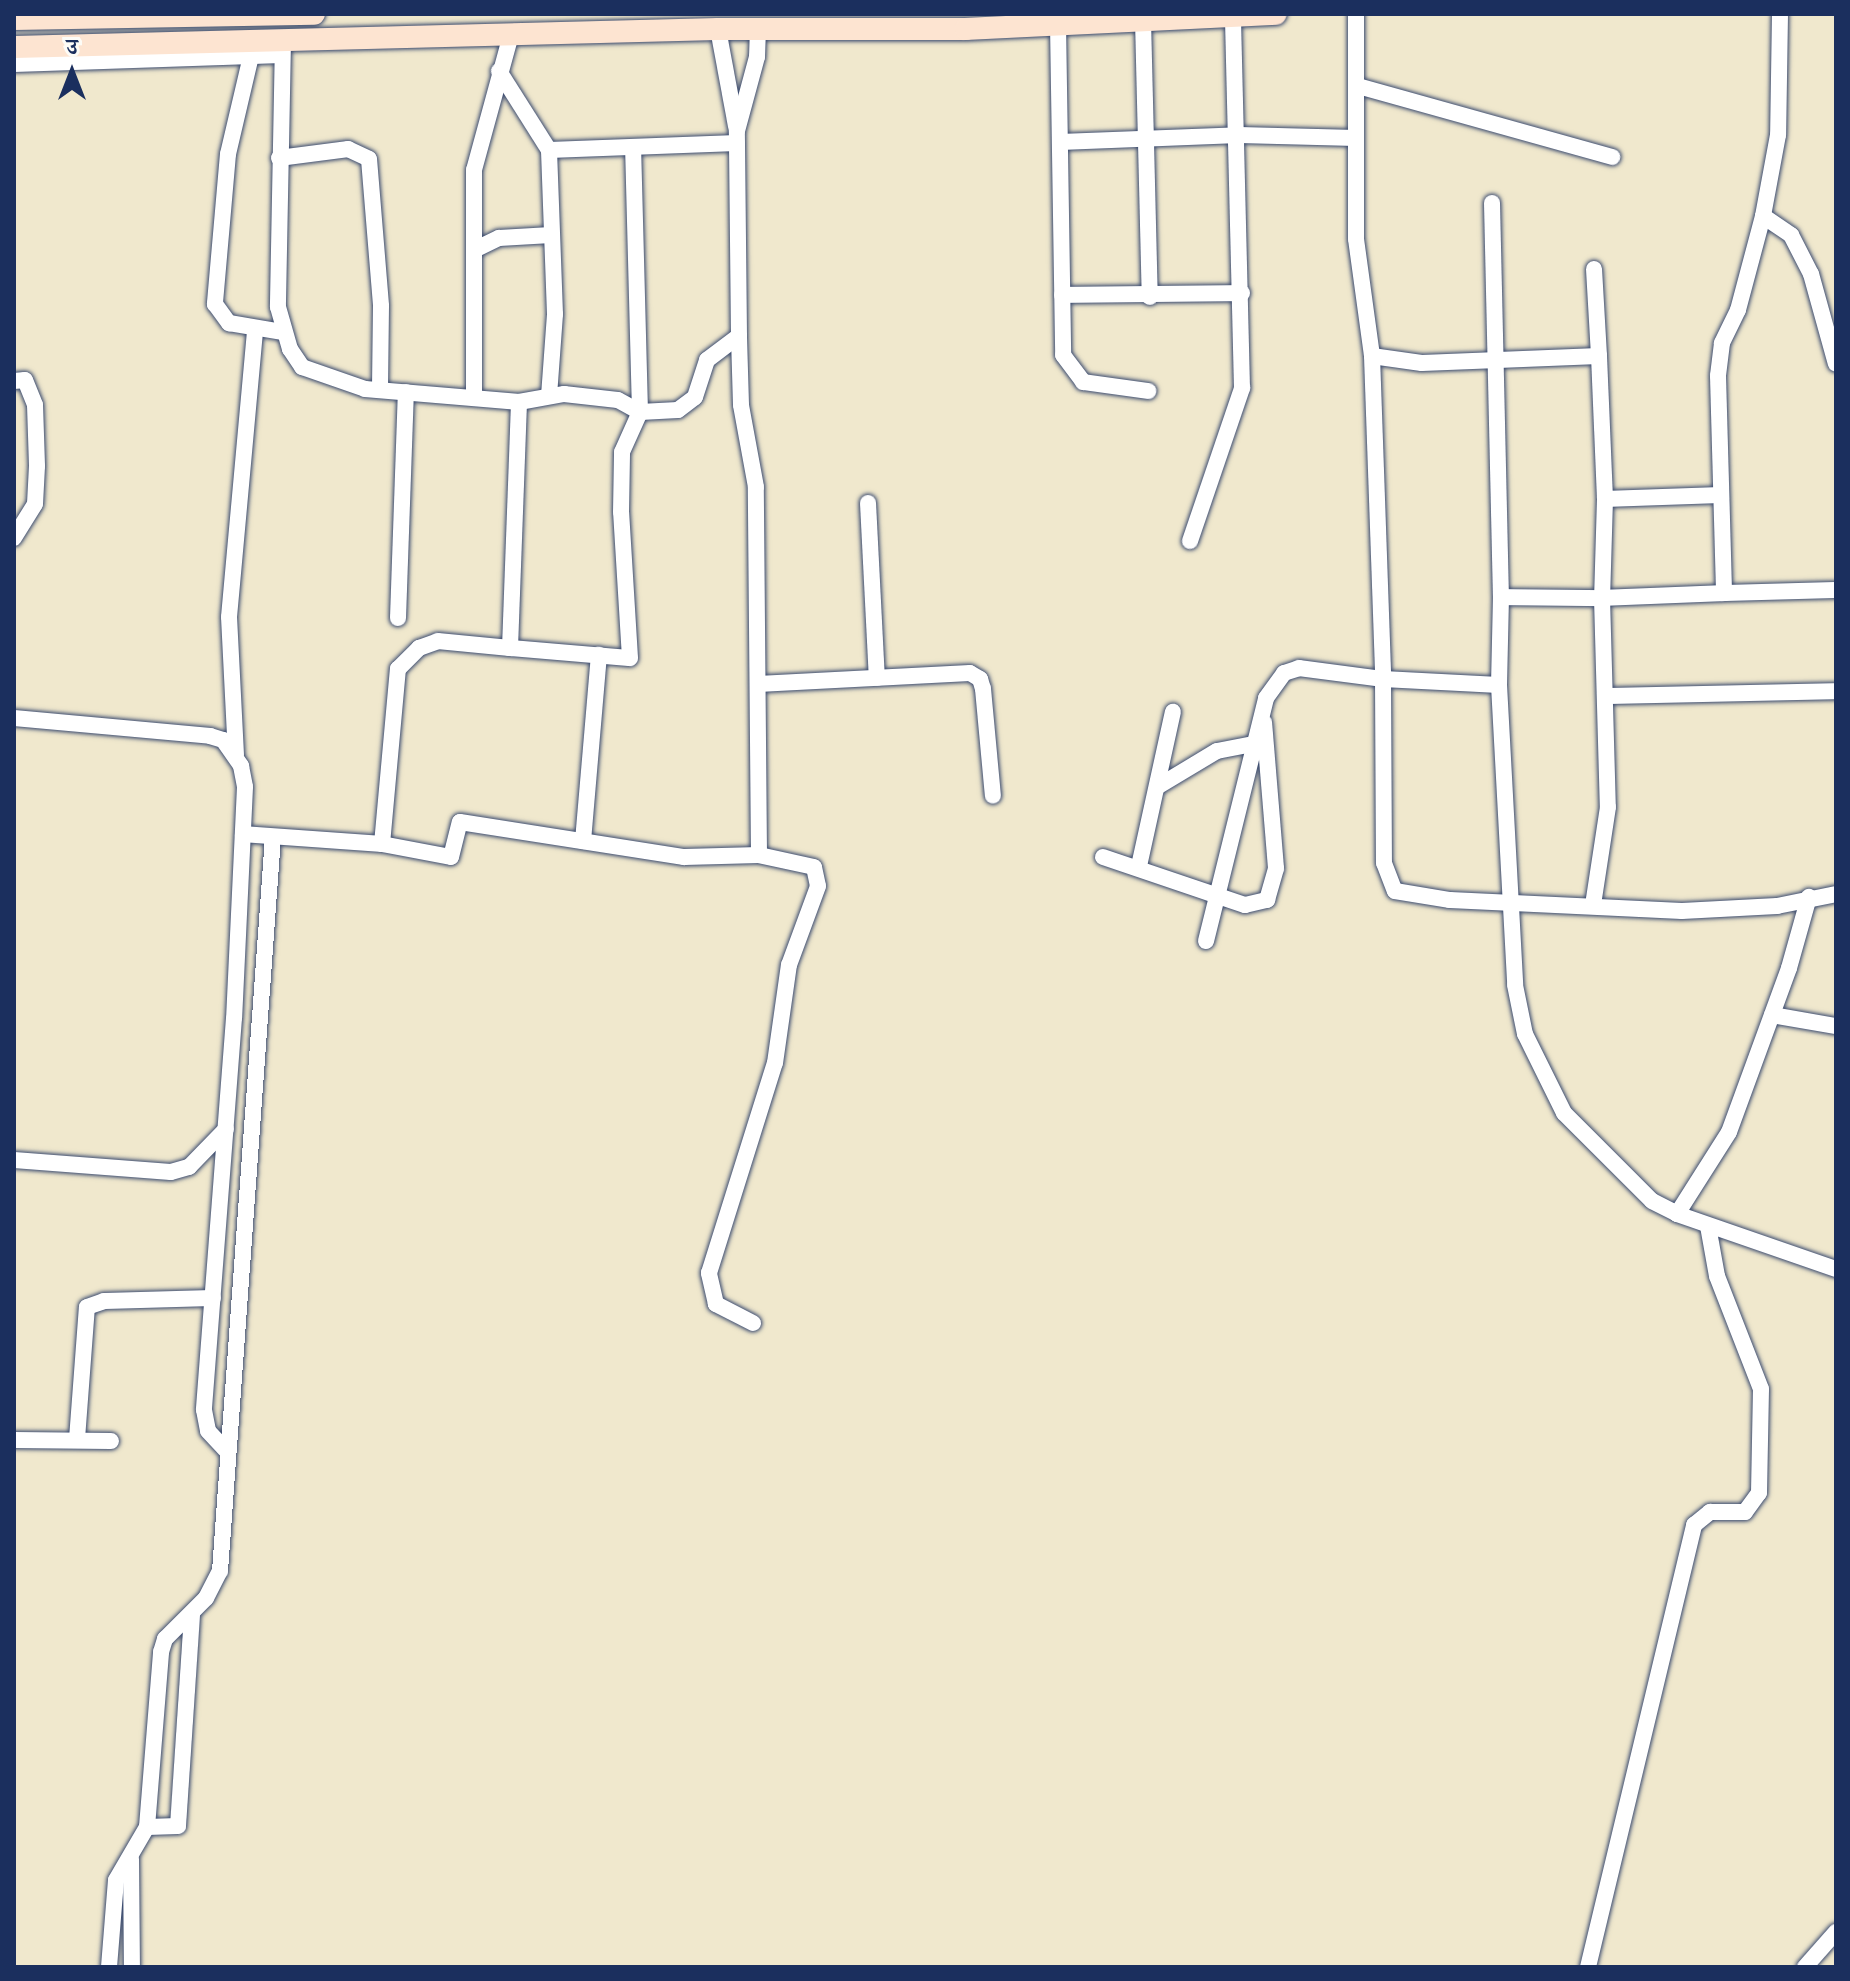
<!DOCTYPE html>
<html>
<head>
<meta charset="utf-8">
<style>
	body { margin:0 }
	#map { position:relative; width:1850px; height:1981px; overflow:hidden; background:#f0e8cd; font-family:"Libre Bodoni","Noto Serif Devanagari",serif }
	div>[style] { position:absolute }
	.roads { filter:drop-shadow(0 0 2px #3b4b6f) drop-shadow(0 0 2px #3b4b6f) }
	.street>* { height:16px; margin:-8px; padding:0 8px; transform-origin:8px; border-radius:8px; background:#fff }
	.secondary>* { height:22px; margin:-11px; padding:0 11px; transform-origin:11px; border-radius:11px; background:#fde4d1 }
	span { translate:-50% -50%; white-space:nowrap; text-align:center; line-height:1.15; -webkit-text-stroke:8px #fdfcf7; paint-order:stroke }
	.frame { position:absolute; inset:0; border:16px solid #1b2f5e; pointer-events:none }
	.north { position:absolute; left:32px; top:32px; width:80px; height:80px; -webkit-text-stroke:6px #fdfcf7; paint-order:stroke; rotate:0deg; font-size:22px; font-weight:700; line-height:32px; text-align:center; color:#1b2f5e }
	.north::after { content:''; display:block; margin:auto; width:28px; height:36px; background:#1b2f5e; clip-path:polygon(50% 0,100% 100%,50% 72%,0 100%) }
</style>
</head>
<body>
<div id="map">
	<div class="roads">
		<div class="street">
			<div style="left:1356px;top:14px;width:225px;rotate:90deg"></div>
			<div style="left:1356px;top:239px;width:118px;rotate:82.2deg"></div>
			<div style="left:1372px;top:356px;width:50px;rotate:8deg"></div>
			<div style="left:1422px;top:363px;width:177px;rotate:-2.3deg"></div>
			<div style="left:1599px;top:356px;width:143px;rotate:87.6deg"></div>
			<div style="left:1605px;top:499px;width:115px;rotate:-2deg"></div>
			<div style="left:1780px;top:14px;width:121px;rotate:90.9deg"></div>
			<div style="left:1778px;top:135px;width:82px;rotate:100.5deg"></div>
			<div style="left:1763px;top:216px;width:97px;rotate:104.9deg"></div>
			<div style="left:1738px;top:310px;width:37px;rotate:116deg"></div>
			<div style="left:1722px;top:343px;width:33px;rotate:97deg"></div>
			<div style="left:1718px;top:376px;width:217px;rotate:88.4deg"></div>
			<div style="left:1724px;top:593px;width:112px;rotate:-1.5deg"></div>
			<div style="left:1143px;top:20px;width:277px;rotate:88.6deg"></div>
			<div style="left:1058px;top:24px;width:331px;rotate:89.1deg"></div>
			<div style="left:1063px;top:355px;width:34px;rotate:53deg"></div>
			<div style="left:1083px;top:382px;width:66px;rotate:7.9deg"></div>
			<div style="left:718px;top:29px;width:99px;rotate:79.5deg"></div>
			<div style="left:283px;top:41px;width:266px;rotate:91.1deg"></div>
			<div style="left:278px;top:307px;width:44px;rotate:74.1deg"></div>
			<div style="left:290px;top:349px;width:22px;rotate:56deg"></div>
			<div style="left:302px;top:367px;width:67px;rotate:19.2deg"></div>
			<div style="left:365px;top:389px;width:155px;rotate:4.8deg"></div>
			<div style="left:251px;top:56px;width:101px;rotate:103.2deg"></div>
			<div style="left:228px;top:154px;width:151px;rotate:95deg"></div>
			<div style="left:215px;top:304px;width:24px;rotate:54deg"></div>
			<div style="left:229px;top:323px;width:55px;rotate:9.5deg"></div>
			<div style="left:14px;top:64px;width:268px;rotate:-1.9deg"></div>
			<div style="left:499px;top:71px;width:93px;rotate:57.7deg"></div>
			<div style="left:549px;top:150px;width:188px;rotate:-2.1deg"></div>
			<div style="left:1358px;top:86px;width:264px;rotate:15.6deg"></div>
			<div style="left:1060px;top:142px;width:179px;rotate:-2.2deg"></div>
			<div style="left:1239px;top:135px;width:117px;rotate:1.5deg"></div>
			<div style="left:279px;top:158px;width:70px;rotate:-7.4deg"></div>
			<div style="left:348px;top:149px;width:23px;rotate:25deg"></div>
			<div style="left:369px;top:159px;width:147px;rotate:85.3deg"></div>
			<div style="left:381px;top:306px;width:84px;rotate:90.7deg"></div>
			<div style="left:1492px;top:203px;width:394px;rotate:88.7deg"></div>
			<div style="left:1501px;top:597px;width:101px;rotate:0.6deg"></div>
			<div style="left:1602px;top:598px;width:209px;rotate:88.4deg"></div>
			<div style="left:1608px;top:807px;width:99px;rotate:98.7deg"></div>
			<div style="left:1763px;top:216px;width:34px;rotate:34deg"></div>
			<div style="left:1791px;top:235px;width:44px;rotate:62.9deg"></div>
			<div style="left:1811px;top:274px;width:93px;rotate:74.5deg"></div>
			<div style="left:474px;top:250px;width:28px;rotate:-26deg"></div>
			<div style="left:499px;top:238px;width:52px;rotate:-3.3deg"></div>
			<div style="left:1594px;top:269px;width:87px;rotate:86.7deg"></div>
			<div style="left:1062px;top:295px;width:180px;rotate:-0.6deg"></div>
			<div style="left:1372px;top:356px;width:323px;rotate:88deg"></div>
			<div style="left:1383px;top:679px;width:116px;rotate:3deg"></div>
			<div style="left:1499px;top:685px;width:88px;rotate:-88.7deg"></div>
			<div style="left:14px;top:381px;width:11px;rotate:-5deg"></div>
			<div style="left:25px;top:380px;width:27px;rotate:68deg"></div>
			<div style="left:35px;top:405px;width:61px;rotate:88.1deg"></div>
			<div style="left:37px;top:466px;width:38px;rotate:93deg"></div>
			<div style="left:35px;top:504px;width:40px;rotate:122deg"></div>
			<div style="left:549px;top:396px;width:82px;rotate:-85.8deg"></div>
			<div style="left:555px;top:314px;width:164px;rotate:-92.1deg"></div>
			<div style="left:474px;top:398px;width:228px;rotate:-90deg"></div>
			<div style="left:474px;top:170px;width:140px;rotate:-74.7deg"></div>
			<div style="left:1605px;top:499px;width:99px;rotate:91.7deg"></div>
			<div style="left:1602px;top:598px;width:122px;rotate:-2.3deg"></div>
			<div style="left:868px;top:503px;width:175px;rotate:87.1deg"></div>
			<div style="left:1190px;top:541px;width:162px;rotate:-71.2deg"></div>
			<div style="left:1242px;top:388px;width:372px;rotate:-91.4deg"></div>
			<div style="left:398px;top:618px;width:226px;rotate:-88deg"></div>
			<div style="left:510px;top:648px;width:120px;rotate:4.8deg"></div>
			<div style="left:630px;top:658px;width:146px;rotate:-93.5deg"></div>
			<div style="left:621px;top:512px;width:60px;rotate:-89deg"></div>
			<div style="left:622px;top:452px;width:44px;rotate:-65.8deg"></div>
			<div style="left:640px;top:412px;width:264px;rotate:-91.5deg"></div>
			<div style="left:758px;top:684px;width:212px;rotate:-3deg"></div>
			<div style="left:970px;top:673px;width:12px;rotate:31deg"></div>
			<div style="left:980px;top:679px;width:10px;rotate:73deg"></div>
			<div style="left:983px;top:689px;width:107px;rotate:84.7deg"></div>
			<div style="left:1499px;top:685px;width:300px;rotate:86.9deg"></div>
			<div style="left:1515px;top:985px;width:50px;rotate:78.5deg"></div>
			<div style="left:1525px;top:1034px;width:88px;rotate:63.7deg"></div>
			<div style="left:1564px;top:1113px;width:124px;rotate:45deg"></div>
			<div style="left:1652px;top:1201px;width:28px;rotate:27deg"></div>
			<div style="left:1677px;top:1214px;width:168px;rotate:19.1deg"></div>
			<div style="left:1605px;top:696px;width:231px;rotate:-1.2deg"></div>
			<div style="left:14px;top:718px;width:197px;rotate:5.2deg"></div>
			<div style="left:210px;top:736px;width:14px;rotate:17deg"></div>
			<div style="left:223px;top:740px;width:32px;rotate:55deg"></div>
			<div style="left:241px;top:766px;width:21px;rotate:79deg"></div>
			<div style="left:245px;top:787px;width:231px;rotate:92.7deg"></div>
			<div style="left:234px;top:1018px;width:393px;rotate:94.4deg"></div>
			<div style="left:204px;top:1410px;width:21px;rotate:79deg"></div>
			<div style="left:208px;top:1431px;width:25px;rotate:47deg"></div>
			<div style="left:236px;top:755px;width:138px;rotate:-92.9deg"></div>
			<div style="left:229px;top:617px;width:289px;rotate:-84.8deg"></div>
			<div style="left:1157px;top:787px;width:70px;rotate:-31deg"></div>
			<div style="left:1217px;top:751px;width:38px;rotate:-11deg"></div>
			<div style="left:243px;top:834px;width:139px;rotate:4.1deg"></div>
			<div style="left:382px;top:844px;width:176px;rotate:-84.8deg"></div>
			<div style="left:398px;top:669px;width:30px;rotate:-45deg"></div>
			<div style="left:419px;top:648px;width:20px;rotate:-20deg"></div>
			<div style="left:438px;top:641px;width:72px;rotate:5.6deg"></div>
			<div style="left:510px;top:648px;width:246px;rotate:-87.9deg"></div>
			<div style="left:519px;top:402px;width:46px;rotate:-10.1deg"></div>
			<div style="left:564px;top:394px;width:54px;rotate:6.3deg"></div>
			<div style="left:618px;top:400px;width:25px;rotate:29deg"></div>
			<div style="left:640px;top:412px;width:38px;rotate:-3deg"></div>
			<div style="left:678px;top:410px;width:21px;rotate:-37deg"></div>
			<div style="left:695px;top:397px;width:39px;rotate:-72deg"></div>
			<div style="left:707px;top:360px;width:40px;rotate:-37deg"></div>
			<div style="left:739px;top:336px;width:205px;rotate:-90.6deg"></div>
			<div style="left:737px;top:131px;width:77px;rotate:-74.9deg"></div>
			<div style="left:757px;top:57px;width:29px;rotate:-88deg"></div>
			<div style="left:583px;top:841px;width:187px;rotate:-85.1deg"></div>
			<div style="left:382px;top:844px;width:70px;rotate:10.7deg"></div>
			<div style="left:451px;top:857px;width:36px;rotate:-76deg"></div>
			<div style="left:460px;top:822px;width:227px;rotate:8.9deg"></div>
			<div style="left:684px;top:857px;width:75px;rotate:-1.5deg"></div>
			<div style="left:759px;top:855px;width:368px;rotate:-90.5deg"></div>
			<div style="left:756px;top:487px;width:83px;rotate:-100.4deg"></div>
			<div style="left:741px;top:405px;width:69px;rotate:-91.7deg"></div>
			<div style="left:1103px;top:857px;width:150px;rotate:18.7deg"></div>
			<div style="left:1245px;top:905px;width:23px;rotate:-13deg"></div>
			<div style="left:1267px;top:900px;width:33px;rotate:-74deg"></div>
			<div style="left:1276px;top:868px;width:146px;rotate:-94.7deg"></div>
			<div style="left:1139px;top:866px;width:158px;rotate:-77.6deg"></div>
			<div style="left:1206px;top:941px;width:250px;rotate:-76.1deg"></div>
			<div style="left:1266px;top:698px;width:31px;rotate:-54deg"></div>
			<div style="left:1284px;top:673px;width:16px;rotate:-18deg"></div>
			<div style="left:1299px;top:668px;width:85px;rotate:7.5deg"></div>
			<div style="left:1383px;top:679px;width:184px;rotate:89.7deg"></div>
			<div style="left:1384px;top:863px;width:30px;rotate:69deg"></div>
			<div style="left:1395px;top:891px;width:56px;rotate:9.3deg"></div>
			<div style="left:1450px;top:900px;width:232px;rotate:2.7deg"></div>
			<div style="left:1682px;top:911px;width:95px;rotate:-3deg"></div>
			<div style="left:1777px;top:906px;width:60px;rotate:-11.5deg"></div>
			<div style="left:1772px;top:1015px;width:65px;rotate:9.8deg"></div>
			<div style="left:14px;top:1160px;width:157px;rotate:4.4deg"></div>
			<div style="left:171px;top:1172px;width:19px;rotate:-16deg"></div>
			<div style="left:189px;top:1167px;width:53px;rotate:-45.8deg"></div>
			<div style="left:1677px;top:1214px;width:97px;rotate:-57.6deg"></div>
			<div style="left:1729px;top:1132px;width:175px;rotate:-69.9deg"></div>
			<div style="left:1789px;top:968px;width:74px;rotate:-74.3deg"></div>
			<div style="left:753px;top:1323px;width:42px;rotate:-152.8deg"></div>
			<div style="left:716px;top:1304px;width:32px;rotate:-103deg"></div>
			<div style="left:709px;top:1273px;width:220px;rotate:-72.6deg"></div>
			<div style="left:775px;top:1063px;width:99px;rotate:-81.9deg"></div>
			<div style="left:789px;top:965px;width:84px;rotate:-69.8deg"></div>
			<div style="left:818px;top:886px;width:19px;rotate:-102deg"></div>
			<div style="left:814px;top:867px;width:56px;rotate:-167.7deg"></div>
			<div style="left:77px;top:1439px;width:132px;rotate:-85.7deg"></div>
			<div style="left:87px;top:1307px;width:18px;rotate:-19deg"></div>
			<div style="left:104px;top:1301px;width:109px;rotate:-1.6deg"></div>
			<div style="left:14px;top:1440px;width:97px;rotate:0.6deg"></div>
			<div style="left:147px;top:1827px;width:176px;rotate:-85.4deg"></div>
			<div style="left:161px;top:1652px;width:14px;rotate:-73deg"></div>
			<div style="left:165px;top:1639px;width:58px;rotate:-45deg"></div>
			<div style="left:206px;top:1598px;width:30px;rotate:-63deg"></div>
			<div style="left:220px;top:1571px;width:736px;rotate:-85.87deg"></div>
			<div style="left:131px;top:1859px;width:108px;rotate:89.5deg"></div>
			<div style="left:109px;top:1967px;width:87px;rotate:-85.4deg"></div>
			<div style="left:116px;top:1880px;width:61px;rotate:-59.7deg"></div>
			<div style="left:147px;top:1827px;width:31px;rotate:-2deg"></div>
			<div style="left:178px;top:1826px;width:212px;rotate:-86.2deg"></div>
			<div style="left:1588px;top:1967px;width:455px;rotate:-76.5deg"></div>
			<div style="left:1694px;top:1525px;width:21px;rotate:-39deg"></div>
			<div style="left:1710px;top:1512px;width:35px"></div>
			<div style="left:1745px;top:1512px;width:24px;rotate:-54deg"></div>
			<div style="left:1759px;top:1493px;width:104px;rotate:-88.9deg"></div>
			<div style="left:1761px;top:1389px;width:121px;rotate:-111.3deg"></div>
			<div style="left:1717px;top:1276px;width:51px;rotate:-100.2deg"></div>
			<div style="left:1805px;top:1967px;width:47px;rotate:-48.5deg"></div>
		</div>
		<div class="secondary">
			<div style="left:14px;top:19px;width:300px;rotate:-1deg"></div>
			<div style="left:14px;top:47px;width:704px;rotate:-1.46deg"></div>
			<div style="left:718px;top:29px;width:248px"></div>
			<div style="left:966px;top:29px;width:310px;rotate:-2.8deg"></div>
		</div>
	</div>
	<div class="frame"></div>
	<div class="north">उ</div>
</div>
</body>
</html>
